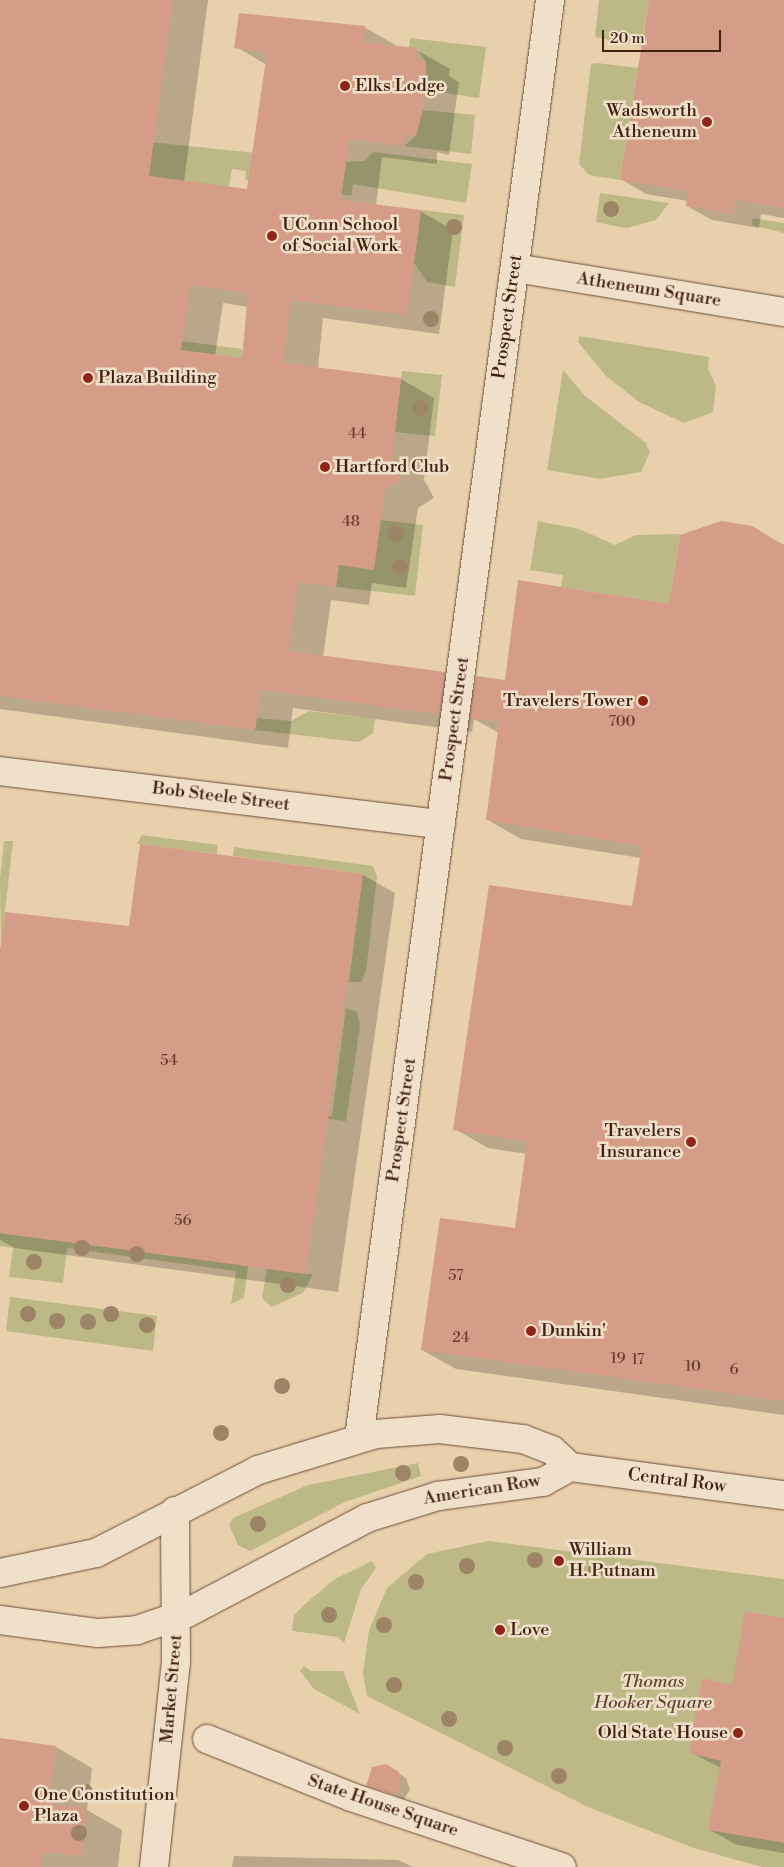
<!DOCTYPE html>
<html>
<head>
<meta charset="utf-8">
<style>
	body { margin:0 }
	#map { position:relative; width:784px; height:1867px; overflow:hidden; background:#e9d0ac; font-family:"Libre Bodoni",serif }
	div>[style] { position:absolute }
	.green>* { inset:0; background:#bcb986 }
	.shadow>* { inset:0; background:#0003 }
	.building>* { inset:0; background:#d59c88 }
	.roads { filter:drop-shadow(0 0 1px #6c4c38) drop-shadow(0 0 1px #6c4c38) }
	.street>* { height:28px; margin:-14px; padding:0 14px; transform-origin:14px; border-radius:14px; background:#f1e0c9 }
	.secondary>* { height:28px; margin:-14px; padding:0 14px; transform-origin:14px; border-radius:14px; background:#f1e0c9 }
	.trees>* { width:16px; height:16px; margin:-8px; border-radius:50%; background:#9e8467 }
	.dots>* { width:14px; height:14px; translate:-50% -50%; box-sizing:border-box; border:2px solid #f1e0c9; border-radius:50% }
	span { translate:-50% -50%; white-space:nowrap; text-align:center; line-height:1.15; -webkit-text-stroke:5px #f1e0c9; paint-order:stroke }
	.number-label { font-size:15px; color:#683f30 }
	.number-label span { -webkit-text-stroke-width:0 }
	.poi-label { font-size:18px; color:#432012 }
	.left { translate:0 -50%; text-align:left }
	.right { translate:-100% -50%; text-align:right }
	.street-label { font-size:18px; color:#432012 }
	.park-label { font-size:18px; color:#61462f; font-style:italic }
	.scale { position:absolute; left:602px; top:30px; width:119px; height:22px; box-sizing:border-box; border:2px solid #432012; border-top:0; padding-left:6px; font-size:15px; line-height:18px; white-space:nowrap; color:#432012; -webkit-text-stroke:4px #f1e0c9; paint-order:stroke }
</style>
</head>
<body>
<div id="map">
	<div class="green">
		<div style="clip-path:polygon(599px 0,649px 0,641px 46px,595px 37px)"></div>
		<div style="clip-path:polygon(410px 38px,486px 47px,479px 98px,426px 90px,426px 62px,417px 49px,409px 48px)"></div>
		<div style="clip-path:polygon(597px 63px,638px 68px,620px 180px,589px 175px,579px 164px,591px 64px)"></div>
		<div style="clip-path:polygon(423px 110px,475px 115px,471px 154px,404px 146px,416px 136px)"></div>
		<div style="clip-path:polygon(140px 141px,345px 162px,364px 161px,373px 152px,472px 164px,466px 203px,353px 184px,351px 196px,245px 180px,246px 171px,232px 169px,229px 188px,136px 174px)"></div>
		<div style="clip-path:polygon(600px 193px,669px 203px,656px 220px,627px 228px,615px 226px,596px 222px)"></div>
		<div style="clip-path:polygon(421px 210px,464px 215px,455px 287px,427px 282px,414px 263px)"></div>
		<div style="clip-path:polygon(753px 218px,784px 223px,784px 233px,752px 225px)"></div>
		<div style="clip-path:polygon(144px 336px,242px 349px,242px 358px,180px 350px)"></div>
		<div style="clip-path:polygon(579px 336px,709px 357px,708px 369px,716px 385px,713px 412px,684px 423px,639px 402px,606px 376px,578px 342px)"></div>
		<div style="clip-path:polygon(563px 370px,584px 395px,646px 443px,650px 452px,641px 472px,600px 479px,547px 470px)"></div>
		<div style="clip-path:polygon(402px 371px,442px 375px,435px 436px,395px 432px)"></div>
		<div style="clip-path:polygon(380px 520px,423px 525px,415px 596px,336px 587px,339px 565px)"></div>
		<div style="clip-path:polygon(538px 521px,579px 529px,615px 545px,636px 535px,680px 534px,671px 591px,682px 606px,561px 587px,563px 575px,530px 570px)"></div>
		<div style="clip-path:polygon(309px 711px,375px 719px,373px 733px,359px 742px,255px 730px,257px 718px,291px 721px)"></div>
		<div style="clip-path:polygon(142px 835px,218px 845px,217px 854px,137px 844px)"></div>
		<div style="clip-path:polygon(4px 841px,13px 841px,1px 946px,0 879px)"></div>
		<div style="clip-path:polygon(234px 847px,373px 866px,377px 876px,366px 971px,361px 982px,349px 982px,363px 874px,233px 856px)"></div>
		<div style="clip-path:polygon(346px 1008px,357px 1012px,360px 1026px,346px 1121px,304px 1116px,332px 1116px)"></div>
		<div style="clip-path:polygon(0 1233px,248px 1266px,244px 1298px,231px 1304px,236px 1271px,67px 1248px,63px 1283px,9px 1277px,13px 1248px,0 1246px)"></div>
		<div style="clip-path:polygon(267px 1269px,306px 1274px,313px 1274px,303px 1293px,271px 1307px,262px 1298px)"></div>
		<div style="clip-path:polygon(10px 1297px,157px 1316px,153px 1351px,6px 1331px)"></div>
		<div style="clip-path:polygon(418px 1463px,421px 1476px,345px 1502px,250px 1551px,238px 1545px,229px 1525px,233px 1518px,308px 1485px)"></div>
		<div style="clip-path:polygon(488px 1541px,784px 1579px,784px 1867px,762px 1867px,694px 1848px,590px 1808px,367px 1696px,363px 1673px,369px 1630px,387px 1588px,427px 1554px)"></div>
		<div style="clip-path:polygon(372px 1561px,376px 1568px,361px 1589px,344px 1643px,338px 1637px,292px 1631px,294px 1615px,305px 1604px,335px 1579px)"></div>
		<div style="clip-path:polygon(304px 1666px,311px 1671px,343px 1671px,360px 1714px,314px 1689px,300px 1671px)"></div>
	</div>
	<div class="shadow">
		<div style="clip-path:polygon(evenodd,0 0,208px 0,184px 182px,248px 191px,267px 65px,236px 47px,364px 27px,397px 46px,417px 50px,450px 69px,449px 76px,459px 82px,449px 155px,437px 152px,437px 164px,382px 157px,376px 205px,420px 211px,453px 230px,439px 334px,323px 318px,318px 368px,401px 379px,434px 398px,424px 480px,434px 498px,418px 508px,406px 588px,372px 583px,369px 605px,331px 600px,323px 657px,445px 673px,475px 691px,506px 682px,670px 605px,752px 527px,784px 545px,784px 1415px,456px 1369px,422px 1350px,516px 1229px,527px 1154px,488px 1148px,455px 1129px,633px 907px,641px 858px,521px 839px,488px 820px,499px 733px,474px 719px,472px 732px,293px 708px,288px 748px,0 709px,0 0,223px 303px,248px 307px,243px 359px,215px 356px,223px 303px)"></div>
		<div style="clip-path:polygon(650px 0,784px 0,784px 218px,761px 214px,759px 228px,712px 220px,687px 206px,688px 201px,646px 194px,621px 179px)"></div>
		<div style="clip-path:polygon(141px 846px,363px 875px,395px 893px,338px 1292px,15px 1248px,0 1240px,0 959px,130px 927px)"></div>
		<div style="clip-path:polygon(784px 1619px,784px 1853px,737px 1845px,710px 1830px,721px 1768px,690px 1752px)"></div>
		<div style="clip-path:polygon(0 1740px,56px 1747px,92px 1768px,87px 1810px,122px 1830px,118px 1867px,0 1867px)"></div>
		<div style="clip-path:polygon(386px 1765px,406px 1778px,410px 1790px,404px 1799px,368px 1785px)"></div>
		<div style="clip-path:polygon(234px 1856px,398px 1860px,413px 1867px,232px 1867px)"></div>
	</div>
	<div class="building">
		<div style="clip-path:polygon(evenodd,0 0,173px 0,149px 176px,247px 189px,267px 52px,234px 48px,239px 13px,365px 26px,363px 42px,417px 48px,416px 60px,426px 61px,425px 98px,416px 136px,405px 134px,404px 146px,349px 139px,341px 200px,421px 210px,407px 315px,291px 300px,283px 363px,401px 378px,392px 460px,402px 479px,385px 489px,374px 570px,339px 565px,336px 587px,298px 582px,289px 651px,445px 672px,439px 714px,261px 690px,255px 730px,0 696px,0 0,190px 285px,248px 293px,242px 358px,181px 350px,190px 285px)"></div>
		<div style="clip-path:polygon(649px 0,784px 0,784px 208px,735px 200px,733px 214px,686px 206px,688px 191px,620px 180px)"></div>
		<div style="clip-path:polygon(721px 521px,753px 526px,784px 547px,784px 1401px,421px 1350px,440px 1218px,515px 1228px,527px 1141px,453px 1130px,489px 885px,632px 906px,642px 846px,486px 820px,499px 722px,470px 718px,476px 676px,505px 680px,518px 580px,669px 604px,680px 535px)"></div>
		<div style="clip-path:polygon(140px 844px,363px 874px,306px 1274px,0 1233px,0 950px,5px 912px,129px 926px)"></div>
		<div style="clip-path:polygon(745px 1611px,784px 1618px,784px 1843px,708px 1830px,721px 1761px,689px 1753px,702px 1678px,732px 1685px)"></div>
		<div style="clip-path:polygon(0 1738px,56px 1746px,49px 1804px,86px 1808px,82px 1856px,43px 1852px,41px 1867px,0 1867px)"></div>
		<div style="clip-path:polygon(386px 1764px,399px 1772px,402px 1785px,395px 1795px,366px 1786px,372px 1767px)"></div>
	</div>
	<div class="roads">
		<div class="street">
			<div style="left:515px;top:268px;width:273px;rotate:9.3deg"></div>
			<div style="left:207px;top:1739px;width:155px;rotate:21.9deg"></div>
			<div style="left:351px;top:1797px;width:222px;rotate:18.4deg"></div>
		</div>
		<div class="secondary">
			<div style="left:0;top:771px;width:444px;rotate:6.9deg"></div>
			<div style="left:359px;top:1438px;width:1451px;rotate:-82.43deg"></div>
			<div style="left:570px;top:1467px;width:216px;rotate:7.5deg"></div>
			<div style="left:0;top:1573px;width:98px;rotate:-11.8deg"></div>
			<div style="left:96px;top:1553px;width:182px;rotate:-27.1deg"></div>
			<div style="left:258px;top:1470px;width:123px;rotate:-17deg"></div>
			<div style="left:376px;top:1434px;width:64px;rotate:-4.5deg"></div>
			<div style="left:440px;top:1429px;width:84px;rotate:6.9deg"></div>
			<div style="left:523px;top:1439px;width:31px;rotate:21deg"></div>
			<div style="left:552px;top:1450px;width:25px;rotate:43deg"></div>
			<div style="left:0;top:1620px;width:99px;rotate:7.6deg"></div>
			<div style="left:98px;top:1633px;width:39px;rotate:-4deg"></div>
			<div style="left:137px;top:1630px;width:53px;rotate:-18.8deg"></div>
			<div style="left:187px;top:1613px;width:204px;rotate:-27.8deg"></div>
			<div style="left:367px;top:1518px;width:74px;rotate:-17.2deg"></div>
			<div style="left:438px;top:1496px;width:106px;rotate:-7.6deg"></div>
			<div style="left:543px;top:1482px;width:31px;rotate:-29deg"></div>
			<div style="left:154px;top:1867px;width:206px;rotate:-83.9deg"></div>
			<div style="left:176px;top:1662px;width:151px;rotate:-90.4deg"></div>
		</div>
	</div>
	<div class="trees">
		<div style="left:611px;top:209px"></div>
		<div style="left:454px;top:227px"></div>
		<div style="left:431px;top:319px"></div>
		<div style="left:420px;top:408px"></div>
		<div style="left:396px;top:534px"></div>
		<div style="left:400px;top:567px"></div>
		<div style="left:82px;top:1248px"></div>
		<div style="left:137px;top:1254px"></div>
		<div style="left:34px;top:1262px"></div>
		<div style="left:288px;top:1285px"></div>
		<div style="left:28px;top:1314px"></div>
		<div style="left:111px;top:1314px"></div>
		<div style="left:57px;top:1321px"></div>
		<div style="left:88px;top:1322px"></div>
		<div style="left:147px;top:1325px"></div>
		<div style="left:282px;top:1386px"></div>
		<div style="left:221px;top:1433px"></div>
		<div style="left:461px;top:1464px"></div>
		<div style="left:403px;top:1473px"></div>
		<div style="left:258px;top:1524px"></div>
		<div style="left:535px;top:1560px"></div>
		<div style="left:467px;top:1566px"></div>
		<div style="left:596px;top:1570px"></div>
		<div style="left:416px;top:1582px"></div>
		<div style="left:329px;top:1615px"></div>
		<div style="left:384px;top:1625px"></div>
		<div style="left:394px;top:1685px"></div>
		<div style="left:449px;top:1719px"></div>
		<div style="left:505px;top:1748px"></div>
		<div style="left:559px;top:1776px"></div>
		<div style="left:85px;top:1792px"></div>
		<div style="left:79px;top:1833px"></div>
	</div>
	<div class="dots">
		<div style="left:345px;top:86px;background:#8f2418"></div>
		<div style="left:707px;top:122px;background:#8f2418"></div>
		<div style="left:272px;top:236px;background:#8f2418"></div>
		<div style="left:88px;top:378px;background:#8f2418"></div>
		<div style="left:325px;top:467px;background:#8f2418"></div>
		<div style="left:643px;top:701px;background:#8f2418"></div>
		<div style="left:691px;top:1142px;background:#8f2418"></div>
		<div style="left:531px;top:1331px;background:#8f2418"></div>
		<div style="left:559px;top:1561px;background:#8f2418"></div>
		<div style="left:500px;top:1630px;background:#8f2418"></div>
		<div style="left:738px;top:1733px;background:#8f2418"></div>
		<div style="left:24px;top:1806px;background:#8f2418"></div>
	</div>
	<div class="number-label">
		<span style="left:357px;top:434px">44</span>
		<span style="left:351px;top:522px">48</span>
		<span style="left:622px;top:722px">700</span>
		<span style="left:169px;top:1061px">54</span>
		<span style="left:183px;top:1221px">56</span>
		<span style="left:456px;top:1276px">57</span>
		<span style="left:461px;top:1338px">24</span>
		<span style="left:618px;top:1359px">19</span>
		<span style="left:638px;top:1360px">17</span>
		<span style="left:693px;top:1367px">10</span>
		<span style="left:734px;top:1370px">6</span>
	</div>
	<div class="poi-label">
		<span class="left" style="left:355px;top:86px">Elks Lodge</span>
		<span class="right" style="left:697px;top:122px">Wadsworth<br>Atheneum</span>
		<span class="left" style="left:282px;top:236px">UConn School<br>of Social Work</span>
		<span class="left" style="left:98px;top:378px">Plaza Building</span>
		<span class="left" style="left:335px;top:467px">Hartford Club</span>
		<span class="right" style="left:633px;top:701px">Travelers Tower</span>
		<span class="right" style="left:681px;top:1142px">Travelers<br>Insurance</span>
		<span class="left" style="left:541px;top:1331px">Dunkin'</span>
		<span class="left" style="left:569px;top:1561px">William<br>H. Putnam</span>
		<span class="left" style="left:510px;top:1630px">Love</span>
		<span class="right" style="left:728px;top:1733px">Old State House</span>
		<span class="left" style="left:34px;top:1806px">One Constitution<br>Plaza</span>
	</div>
	<div class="street-label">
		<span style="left:649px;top:290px;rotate:9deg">Atheneum Square</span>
		<span style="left:508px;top:317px;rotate:-82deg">Prospect Street</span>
		<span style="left:455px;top:719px;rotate:-82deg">Prospect Street</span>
		<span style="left:221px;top:797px;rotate:7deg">Bob Steele Street</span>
		<span style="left:402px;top:1120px;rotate:-82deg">Prospect Street</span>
		<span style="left:677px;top:1481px;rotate:7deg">Central Row</span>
		<span style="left:482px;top:1490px;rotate:-9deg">American Row</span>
		<span style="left:172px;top:1689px;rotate:-85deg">Market Street</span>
		<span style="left:383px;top:1806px;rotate:19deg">State House Square</span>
	</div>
	<div class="park-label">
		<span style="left:653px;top:1693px">Thomas<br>Hooker Square</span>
	</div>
	<div class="scale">20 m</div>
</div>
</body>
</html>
